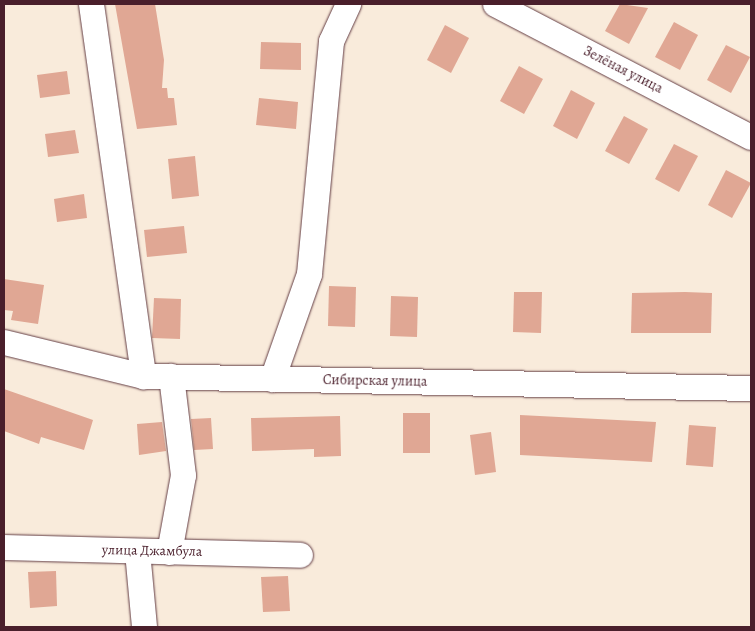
<!DOCTYPE html>
<html>
<head>
<meta charset="utf-8">
<style>
	body { margin:0 }
	#map { position:relative; width:755px; height:631px; overflow:hidden; background:#f9ebdb; font-family:Alegreya,serif }
	div>[style] { position:absolute }
	.building>* { inset:0; background:#e0a794 }
	.roads { filter:drop-shadow(0 0 1px #643e45) drop-shadow(0 0 1px #643e45) }
	.minor>* { height:25px; margin:-12.5px; padding:0 12.5px; transform-origin:12.5px; border-radius:12.5px; background:#fff }
	span { translate:-50% -50%; white-space:nowrap; text-align:center; line-height:1.15; -webkit-text-stroke:5px #fff; paint-order:stroke }
	.street-label { font-size:14px; color:#4a1f2b }
	.frame { position:absolute; inset:0; border:5px solid #4a1f2b; pointer-events:none }
</style>
</head>
<body>
<div id="map">
	<div class="building">
		<div style="clip-path:polygon(115px 4px,155px 4px,164px 60px,162px 88px,167px 88px,168px 98px,174px 98px,177px 125px,137px 129px)"></div>
		<div style="clip-path:polygon(620px 4px,648px 8px,629px 44px,605px 31px)"></div>
		<div style="clip-path:polygon(674px 22px,698px 35px,680px 70px,655px 57px)"></div>
		<div style="clip-path:polygon(445px 25px,469px 38px,451px 73px,427px 60px)"></div>
		<div style="clip-path:polygon(261px 42px,301px 43px,301px 70px,260px 69px)"></div>
		<div style="clip-path:polygon(726px 45px,750px 57px,731px 93px,707px 80px)"></div>
		<div style="clip-path:polygon(519px 66px,543px 79px,524px 114px,500px 101px)"></div>
		<div style="clip-path:polygon(67px 71px,70px 94px,40px 98px,37px 75px)"></div>
		<div style="clip-path:polygon(571px 90px,595px 103px,577px 139px,553px 126px)"></div>
		<div style="clip-path:polygon(259px 98px,298px 102px,296px 129px,256px 125px)"></div>
		<div style="clip-path:polygon(624px 116px,648px 129px,629px 164px,605px 151px)"></div>
		<div style="clip-path:polygon(75px 130px,79px 153px,48px 157px,45px 134px)"></div>
		<div style="clip-path:polygon(674px 144px,698px 156px,679px 192px,655px 179px)"></div>
		<div style="clip-path:polygon(195px 156px,199px 196px,172px 199px,168px 159px)"></div>
		<div style="clip-path:polygon(726px 170px,751px 183px,732px 218px,708px 205px)"></div>
		<div style="clip-path:polygon(84px 194px,87px 218px,57px 222px,54px 199px)"></div>
		<div style="clip-path:polygon(184px 226px,187px 253px,147px 257px,144px 230px)"></div>
		<div style="clip-path:polygon(4px 279px,44px 285px,38px 324px,11px 320px,13px 311px,4px 310px)"></div>
		<div style="clip-path:polygon(329px 286px,356px 287px,355px 327px,328px 326px)"></div>
		<div style="clip-path:polygon(514px 292px,542px 292px,541px 333px,513px 332px)"></div>
		<div style="clip-path:polygon(685px 292px,712px 293px,711px 333px,631px 333px,632px 293px)"></div>
		<div style="clip-path:polygon(391px 296px,418px 297px,417px 337px,390px 336px)"></div>
		<div style="clip-path:polygon(154px 298px,181px 299px,180px 339px,152px 338px)"></div>
		<div style="clip-path:polygon(4px 389px,93px 420px,84px 450px,41px 437px,39px 444px,4px 431px)"></div>
		<div style="clip-path:polygon(403px 413px,430px 413px,430px 453px,403px 453px)"></div>
		<div style="clip-path:polygon(520px 415px,656px 422px,652px 462px,520px 455px)"></div>
		<div style="clip-path:polygon(340px 416px,341px 456px,314px 457px,314px 449px,252px 451px,251px 418px)"></div>
		<div style="clip-path:polygon(211px 418px,213px 449px,194px 450px,191px 419px)"></div>
		<div style="clip-path:polygon(162px 422px,166px 451px,139px 455px,137px 424px)"></div>
		<div style="clip-path:polygon(689px 425px,716px 427px,713px 467px,686px 465px)"></div>
		<div style="clip-path:polygon(491px 432px,496px 472px,475px 475px,470px 435px)"></div>
		<div style="clip-path:polygon(56px 571px,57px 606px,30px 608px,28px 572px)"></div>
		<div style="clip-path:polygon(288px 576px,290px 611px,263px 612px,261px 577px)"></div>
	</div>
	<div class="roads">
		<div class="minor">
			<div style="left:91px;top:4px;width:376px;rotate:82deg"></div>
			<div style="left:495px;top:4px;width:288px;rotate:27.5deg"></div>
			<div style="left:4px;top:342px;width:143px;rotate:13.7deg"></div>
			<div style="left:143px;top:376px;width:608px;rotate:1.13deg"></div>
			<div style="left:272px;top:379px;width:111px;rotate:-70.6deg"></div>
			<div style="left:309px;top:274px;width:234px;rotate:-84.6deg"></div>
			<div style="left:331px;top:41px;width:41px;rotate:-65.3deg"></div>
			<div style="left:4px;top:547px;width:296px;rotate:1.5deg"></div>
			<div style="left:137px;top:551px;width:76px;rotate:84.7deg"></div>
			<div style="left:169px;top:552px;width:78px;rotate:-79.7deg"></div>
			<div style="left:183px;top:475px;width:100px;rotate:-96.9deg"></div>
		</div>
	</div>
	<div class="street-label">
		<span style="left:623px;top:70px;rotate:27deg">Зелёная улица</span>
		<span style="left:375px;top:381px;rotate:1deg">Сибирская улица</span>
		<span style="left:152px;top:551px;rotate:1deg">улица Джамбула</span>
	</div>
	<div class="frame"></div>
</div>
</body>
</html>
